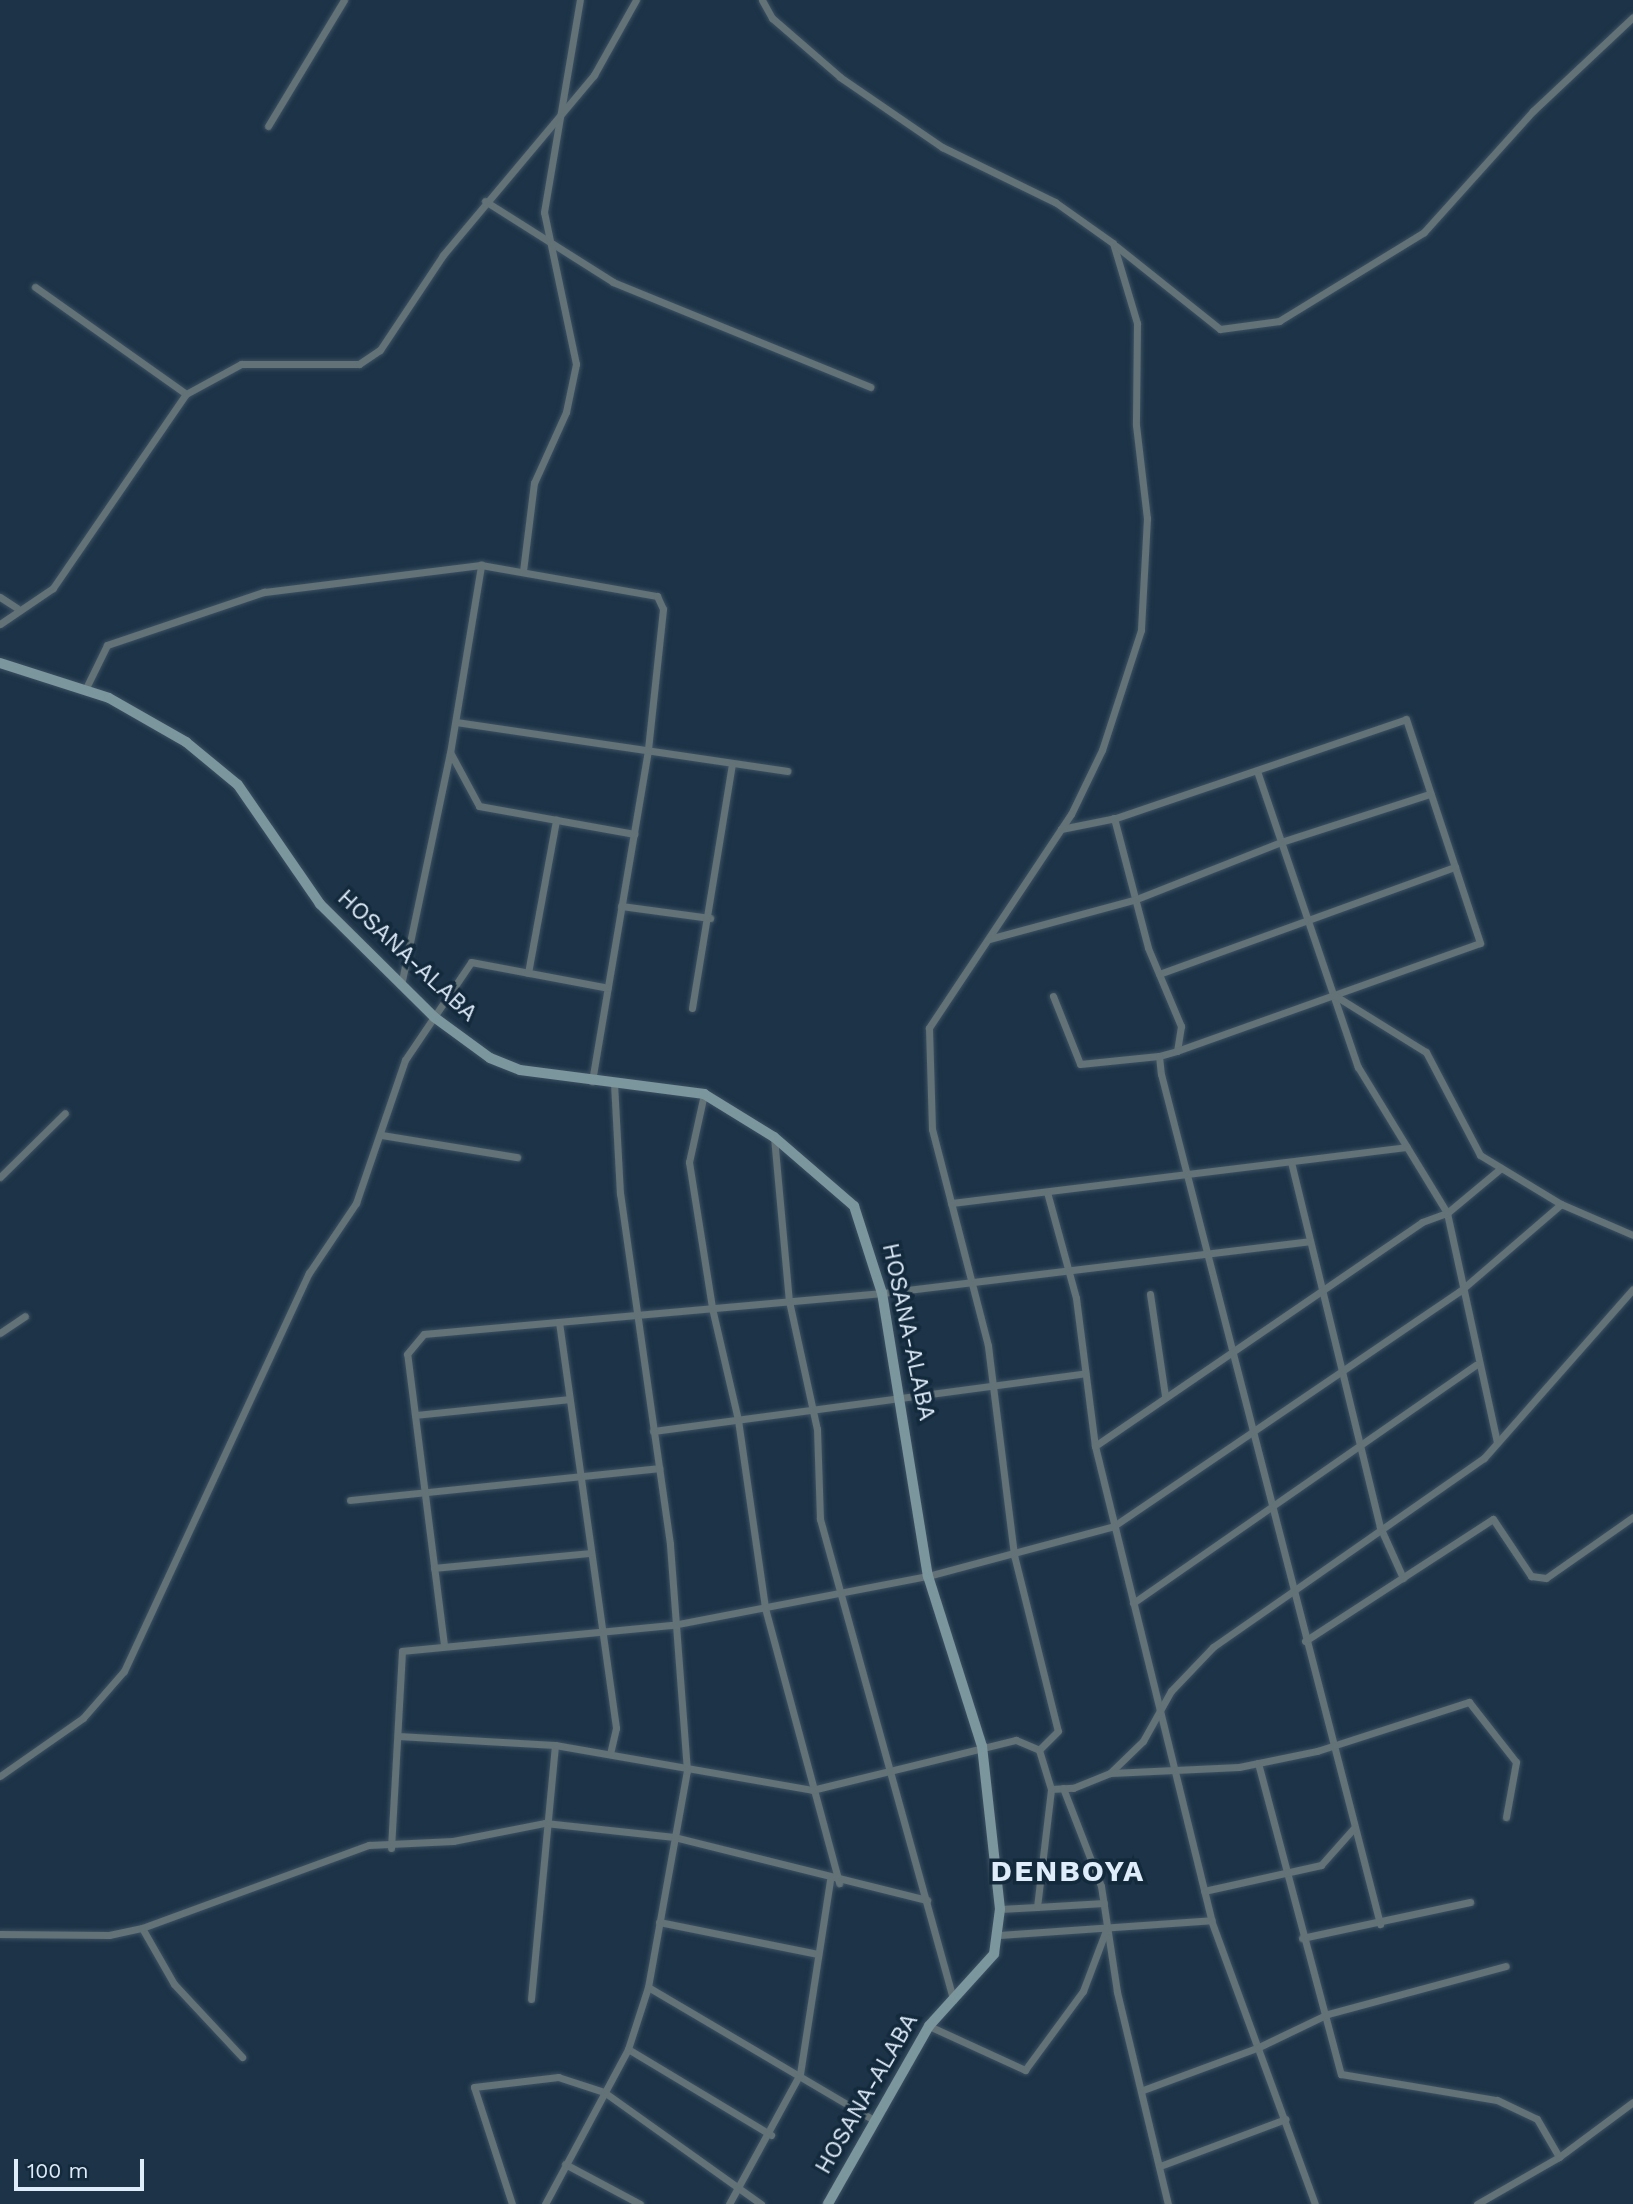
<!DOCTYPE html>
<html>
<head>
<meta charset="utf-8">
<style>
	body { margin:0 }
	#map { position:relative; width:1633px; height:2204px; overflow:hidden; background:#1d3347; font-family:"Work Sans",sans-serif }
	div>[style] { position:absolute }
	.roads { filter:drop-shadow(0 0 2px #3c5163) drop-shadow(0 0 2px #3c5163) }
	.street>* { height:7px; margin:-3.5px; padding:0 3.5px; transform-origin:3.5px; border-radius:3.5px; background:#627276 }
	.secondary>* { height:10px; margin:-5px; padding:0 5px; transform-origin:5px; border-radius:5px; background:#7c969d }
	span { translate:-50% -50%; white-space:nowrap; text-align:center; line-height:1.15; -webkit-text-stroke:7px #13293c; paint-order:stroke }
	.street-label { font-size:23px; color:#dfecf9 }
	.district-label { font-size:30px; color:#dfecf9; font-weight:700; letter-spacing:2px }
	.scale { position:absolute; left:14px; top:2159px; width:130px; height:32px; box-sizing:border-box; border:4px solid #dfecf9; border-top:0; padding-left:9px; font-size:21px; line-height:24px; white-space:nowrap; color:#dfecf9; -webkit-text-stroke:5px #13293c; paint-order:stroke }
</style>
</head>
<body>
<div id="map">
	<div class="roads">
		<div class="street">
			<div style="left:762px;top:0;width:21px;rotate:61deg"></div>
			<div style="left:772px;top:18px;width:90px;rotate:40.9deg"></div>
			<div style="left:840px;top:77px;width:124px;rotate:34.5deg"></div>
			<div style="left:942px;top:147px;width:126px;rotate:26deg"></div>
			<div style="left:1055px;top:202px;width:71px;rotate:35.3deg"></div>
			<div style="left:1113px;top:243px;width:84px;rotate:73.3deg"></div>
			<div style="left:1137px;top:323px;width:102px;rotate:90.6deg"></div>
			<div style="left:1136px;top:425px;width:94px;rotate:83.3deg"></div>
			<div style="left:1147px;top:518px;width:112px;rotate:93.1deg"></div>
			<div style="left:1141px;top:630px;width:126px;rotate:108deg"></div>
			<div style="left:1102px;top:750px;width:71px;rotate:115.8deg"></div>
			<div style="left:1071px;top:814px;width:257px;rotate:123.6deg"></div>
			<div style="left:929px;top:1028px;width:101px;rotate:88.3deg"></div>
			<div style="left:932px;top:1129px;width:224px;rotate:75.5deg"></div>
			<div style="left:988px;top:1346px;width:211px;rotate:82.9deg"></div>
			<div style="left:1014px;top:1555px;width:181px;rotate:76deg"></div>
			<div style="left:1058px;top:1731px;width:27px;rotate:135deg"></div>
			<div style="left:268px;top:126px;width:147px;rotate:-58.9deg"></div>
			<div style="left:485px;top:201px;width:151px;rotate:32.3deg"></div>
			<div style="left:613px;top:282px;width:278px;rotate:22.2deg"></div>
			<div style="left:1116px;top:246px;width:133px;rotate:38.6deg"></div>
			<div style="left:1220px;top:329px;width:60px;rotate:-7.7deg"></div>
			<div style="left:1279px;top:321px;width:170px;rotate:-31.5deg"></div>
			<div style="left:1424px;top:232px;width:163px;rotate:-48deg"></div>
			<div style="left:1533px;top:111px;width:137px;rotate:-43.2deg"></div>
			<div style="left:35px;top:287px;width:185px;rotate:35.3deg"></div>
			<div style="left:523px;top:571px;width:89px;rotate:-82.9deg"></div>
			<div style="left:534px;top:483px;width:78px;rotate:-65.7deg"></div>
			<div style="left:566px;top:412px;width:49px;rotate:-78.2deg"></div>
			<div style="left:576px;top:364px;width:155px;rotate:-101.9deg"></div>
			<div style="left:544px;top:212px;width:215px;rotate:-80.4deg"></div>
			<div style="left:0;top:597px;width:20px;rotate:33deg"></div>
			<div style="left:0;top:624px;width:64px;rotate:-34.2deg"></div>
			<div style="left:53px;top:588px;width:235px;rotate:-55.6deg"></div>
			<div style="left:186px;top:394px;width:63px;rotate:-28.6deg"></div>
			<div style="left:241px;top:364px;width:118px"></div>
			<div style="left:359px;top:364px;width:25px;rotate:-34deg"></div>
			<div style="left:380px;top:350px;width:114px;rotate:-56.4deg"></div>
			<div style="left:443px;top:255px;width:235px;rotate:-50deg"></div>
			<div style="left:594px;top:75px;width:86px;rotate:-60.8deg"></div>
			<div style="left:85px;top:690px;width:50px;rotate:-63.9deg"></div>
			<div style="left:107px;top:645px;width:166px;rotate:-18.7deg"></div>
			<div style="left:264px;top:592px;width:219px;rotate:-7.1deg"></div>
			<div style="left:456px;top:722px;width:335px;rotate:8.4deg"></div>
			<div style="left:451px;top:754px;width:59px;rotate:61.7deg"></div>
			<div style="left:479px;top:806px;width:158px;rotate:10.2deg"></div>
			<div style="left:1257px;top:771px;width:313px;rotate:71.2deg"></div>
			<div style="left:1358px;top:1067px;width:171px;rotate:58.6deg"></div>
			<div style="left:1447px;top:1213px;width:234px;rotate:77.7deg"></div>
			<div style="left:1114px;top:818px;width:134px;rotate:75.3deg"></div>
			<div style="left:1148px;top:948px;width:85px;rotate:67.1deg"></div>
			<div style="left:1181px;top:1026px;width:25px;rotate:99deg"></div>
			<div style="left:1177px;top:1051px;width:19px;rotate:164deg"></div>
			<div style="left:1159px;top:1056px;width:18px;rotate:84deg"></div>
			<div style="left:1161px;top:1074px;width:878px;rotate:75.55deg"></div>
			<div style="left:1061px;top:829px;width:56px;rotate:-11.3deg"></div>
			<div style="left:1116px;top:818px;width:306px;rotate:-18.8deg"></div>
			<div style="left:1406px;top:719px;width:236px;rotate:71.7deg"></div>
			<div style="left:1480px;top:943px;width:322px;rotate:160.4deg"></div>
			<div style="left:621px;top:906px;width:90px;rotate:7.7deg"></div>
			<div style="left:989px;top:939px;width:150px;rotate:-15.1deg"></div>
			<div style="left:1134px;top:900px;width:158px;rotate:-21.5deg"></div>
			<div style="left:1281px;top:842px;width:157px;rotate:-17.9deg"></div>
			<div style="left:528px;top:973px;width:156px;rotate:-79.6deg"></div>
			<div style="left:1159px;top:974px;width:315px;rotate:-19.9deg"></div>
			<div style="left:401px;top:985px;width:237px;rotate:-78.1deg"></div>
			<div style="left:450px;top:753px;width:191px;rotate:-80.6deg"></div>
			<div style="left:481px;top:565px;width:179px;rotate:10deg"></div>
			<div style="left:657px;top:596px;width:14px;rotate:65deg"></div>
			<div style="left:663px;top:609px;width:142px;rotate:96.1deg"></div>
			<div style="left:648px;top:750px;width:336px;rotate:99.6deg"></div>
			<div style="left:1334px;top:995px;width:108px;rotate:31.8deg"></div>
			<div style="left:1426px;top:1052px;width:116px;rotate:62.3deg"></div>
			<div style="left:1480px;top:1155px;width:95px;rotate:31.2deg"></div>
			<div style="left:1561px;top:1204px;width:78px;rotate:23.3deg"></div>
			<div style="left:1053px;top:996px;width:73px;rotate:68.3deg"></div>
			<div style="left:1080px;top:1064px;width:79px;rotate:-5.8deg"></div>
			<div style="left:692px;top:1008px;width:248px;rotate:-80.7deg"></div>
			<div style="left:704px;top:1094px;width:70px;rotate:102.4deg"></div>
			<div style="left:689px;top:1162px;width:148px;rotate:81deg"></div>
			<div style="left:712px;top:1308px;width:115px;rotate:76.9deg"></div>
			<div style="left:738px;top:1420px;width:190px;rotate:81.8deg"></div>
			<div style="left:765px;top:1608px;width:285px;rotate:74.9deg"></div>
			<div style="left:382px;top:1135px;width:137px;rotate:9.3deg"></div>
			<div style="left:774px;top:1137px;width:165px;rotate:84.8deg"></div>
			<div style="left:789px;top:1301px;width:131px;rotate:77.7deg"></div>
			<div style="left:817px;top:1429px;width:90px;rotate:88.1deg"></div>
			<div style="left:820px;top:1519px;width:499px;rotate:74.5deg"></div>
			<div style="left:1291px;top:1162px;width:376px;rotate:76.3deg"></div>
			<div style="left:1380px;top:1527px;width:56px;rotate:65.7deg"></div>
			<div style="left:0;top:1177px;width:91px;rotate:-44.6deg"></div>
			<div style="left:1047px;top:1192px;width:110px;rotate:74.7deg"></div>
			<div style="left:1076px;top:1298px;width:149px;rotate:82.7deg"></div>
			<div style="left:1095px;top:1446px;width:488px;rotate:76.2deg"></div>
			<div style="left:951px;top:1203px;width:459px;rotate:-7deg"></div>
			<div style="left:1150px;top:1294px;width:103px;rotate:81.6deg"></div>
			<div style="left:559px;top:1322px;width:410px;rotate:82deg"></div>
			<div style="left:616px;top:1728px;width:26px;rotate:103deg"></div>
			<div style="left:0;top:1333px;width:30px;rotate:-34deg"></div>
			<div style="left:415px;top:1415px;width:155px;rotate:-5.9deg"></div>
			<div style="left:653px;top:1431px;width:436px;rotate:-7.6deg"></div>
			<div style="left:1095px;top:1446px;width:396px;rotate:-34.4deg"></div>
			<div style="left:1422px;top:1222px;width:27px;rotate:-20deg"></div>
			<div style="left:1447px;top:1213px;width:70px;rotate:-39.8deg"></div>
			<div style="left:350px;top:1500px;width:311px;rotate:-5.9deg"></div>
			<div style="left:434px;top:1568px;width:157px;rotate:-5.5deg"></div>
			<div style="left:1133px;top:1603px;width:417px;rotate:-34.8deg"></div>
			<div style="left:1305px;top:1641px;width:224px;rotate:-33deg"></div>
			<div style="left:1493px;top:1519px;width:69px;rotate:56.3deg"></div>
			<div style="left:1531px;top:1576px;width:15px;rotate:8deg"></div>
			<div style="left:1546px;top:1578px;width:106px;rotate:-35deg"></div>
			<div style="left:444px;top:1645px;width:293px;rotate:-97.2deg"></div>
			<div style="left:407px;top:1354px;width:26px;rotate:-50deg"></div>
			<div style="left:424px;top:1334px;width:460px;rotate:-5.1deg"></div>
			<div style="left:882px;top:1293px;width:431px;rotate:-6.9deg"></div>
			<div style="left:398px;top:1736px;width:157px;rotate:3.3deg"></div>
			<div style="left:555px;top:1745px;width:261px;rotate:9.9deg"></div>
			<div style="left:812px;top:1790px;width:210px;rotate:-13.8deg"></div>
			<div style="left:1016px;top:1740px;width:25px;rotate:23deg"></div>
			<div style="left:1039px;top:1750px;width:41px;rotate:72.9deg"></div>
			<div style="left:1051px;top:1789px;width:22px;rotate:-3deg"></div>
			<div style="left:1073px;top:1788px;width:40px;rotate:-22deg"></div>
			<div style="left:1110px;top:1773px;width:46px;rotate:-44.1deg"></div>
			<div style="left:1143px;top:1741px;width:57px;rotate:-60.8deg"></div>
			<div style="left:1171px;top:1691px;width:61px;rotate:-46.3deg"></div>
			<div style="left:1213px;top:1647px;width:330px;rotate:-34.9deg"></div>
			<div style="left:1484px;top:1458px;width:225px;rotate:-48.6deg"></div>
			<div style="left:1258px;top:1763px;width:322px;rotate:75.1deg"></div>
			<div style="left:1341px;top:2074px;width:158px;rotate:9.5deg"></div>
			<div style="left:1497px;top:2100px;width:44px;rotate:25.4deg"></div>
			<div style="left:1537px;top:2119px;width:44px;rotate:59.9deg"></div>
			<div style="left:1111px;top:1773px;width:128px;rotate:-2.7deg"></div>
			<div style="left:1239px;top:1767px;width:80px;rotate:-11.6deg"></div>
			<div style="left:1317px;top:1751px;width:160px;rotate:-17.9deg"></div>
			<div style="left:1469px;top:1702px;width:76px;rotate:51.9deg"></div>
			<div style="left:1516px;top:1762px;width:56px;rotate:100.3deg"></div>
			<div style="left:0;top:1776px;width:101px;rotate:-34.9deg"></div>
			<div style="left:83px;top:1718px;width:62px;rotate:-48.9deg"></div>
			<div style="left:124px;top:1671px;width:439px;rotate:-65.1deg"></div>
			<div style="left:309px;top:1273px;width:84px;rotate:-56.1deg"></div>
			<div style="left:356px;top:1203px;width:151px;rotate:-71.1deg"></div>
			<div style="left:405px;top:1060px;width:118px;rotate:-56deg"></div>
			<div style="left:471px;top:962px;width:139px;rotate:10.7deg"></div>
			<div style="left:1063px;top:1788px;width:105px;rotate:68.8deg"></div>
			<div style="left:1101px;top:1886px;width:107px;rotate:81.4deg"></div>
			<div style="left:1117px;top:1992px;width:218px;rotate:76.5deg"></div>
			<div style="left:391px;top:1848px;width:197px;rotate:-86.8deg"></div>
			<div style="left:402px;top:1651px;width:272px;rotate:-5.5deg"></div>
			<div style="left:673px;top:1625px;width:260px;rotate:-10.9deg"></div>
			<div style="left:928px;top:1576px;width:193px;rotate:-15deg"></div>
			<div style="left:1114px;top:1526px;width:418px;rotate:-34.2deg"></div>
			<div style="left:1460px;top:1291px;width:133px;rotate:-40.7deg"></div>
			<div style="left:1204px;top:1891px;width:120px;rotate:-12.5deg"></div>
			<div style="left:1321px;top:1865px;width:50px;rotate:-48.3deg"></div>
			<div style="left:1037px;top:1907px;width:67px;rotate:-3.4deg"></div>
			<div style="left:1000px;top:1909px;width:37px;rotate:-3deg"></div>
			<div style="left:1037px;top:1907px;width:119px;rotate:-83.2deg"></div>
			<div style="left:659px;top:1922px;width:162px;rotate:11.4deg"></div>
			<div style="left:142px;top:1928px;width:64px;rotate:60.3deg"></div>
			<div style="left:174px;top:1984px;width:100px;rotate:47deg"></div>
			<div style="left:0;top:1934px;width:109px;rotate:0.5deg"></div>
			<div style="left:109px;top:1935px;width:34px;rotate:-12deg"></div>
			<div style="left:142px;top:1928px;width:242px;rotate:-20.1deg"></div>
			<div style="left:369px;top:1845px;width:84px;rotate:-2.7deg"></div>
			<div style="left:453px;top:1841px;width:94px;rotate:-11.1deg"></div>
			<div style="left:545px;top:1823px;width:130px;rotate:6.2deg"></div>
			<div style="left:674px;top:1837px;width:261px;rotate:14deg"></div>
			<div style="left:999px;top:1935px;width:213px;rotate:-4deg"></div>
			<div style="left:1211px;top:1920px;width:302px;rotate:69.9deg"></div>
			<div style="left:1302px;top:1938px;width:172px;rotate:-12.1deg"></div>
			<div style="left:648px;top:1987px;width:262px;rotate:30.5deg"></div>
			<div style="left:531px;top:1999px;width:255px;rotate:-84.6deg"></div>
			<div style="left:929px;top:2026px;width:106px;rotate:24.6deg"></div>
			<div style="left:1025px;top:2070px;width:98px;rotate:-53.7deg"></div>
			<div style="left:1083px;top:1991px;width:65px;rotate:-69.3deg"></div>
			<div style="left:628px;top:2049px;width:167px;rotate:31deg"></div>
			<div style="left:1143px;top:2090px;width:124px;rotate:-20.3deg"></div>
			<div style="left:1259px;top:2047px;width:76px;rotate:-25.6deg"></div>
			<div style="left:1328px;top:2014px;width:184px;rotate:-15.1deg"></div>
			<div style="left:565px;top:2164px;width:85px;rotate:28.1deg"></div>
			<div style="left:1160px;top:2166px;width:134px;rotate:-20.5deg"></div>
			<div style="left:512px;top:2204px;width:123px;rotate:-108deg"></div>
			<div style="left:474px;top:2087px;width:85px;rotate:-6.8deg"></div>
			<div style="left:558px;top:2077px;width:48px;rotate:18.1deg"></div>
			<div style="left:604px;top:2092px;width:193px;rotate:35.5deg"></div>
			<div style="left:545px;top:2204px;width:176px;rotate:-61.8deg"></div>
			<div style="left:628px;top:2049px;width:65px;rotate:-72.1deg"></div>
			<div style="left:648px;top:1987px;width:219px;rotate:-79.8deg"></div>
			<div style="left:687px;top:1771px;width:228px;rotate:-94.3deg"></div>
			<div style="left:670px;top:1544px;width:354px;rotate:-98.1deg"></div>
			<div style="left:620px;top:1194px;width:110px;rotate:-93.1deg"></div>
			<div style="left:729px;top:2204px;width:148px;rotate:-61.4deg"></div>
			<div style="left:800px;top:2074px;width:196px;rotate:-81.2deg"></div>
			<div style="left:1477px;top:2204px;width:95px;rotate:-29.8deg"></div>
			<div style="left:1559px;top:2157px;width:92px;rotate:-36.6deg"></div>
		</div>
		<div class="secondary">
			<div style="left:0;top:663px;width:114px;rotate:17.8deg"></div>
			<div style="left:109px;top:698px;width:89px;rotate:29.7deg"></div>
			<div style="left:186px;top:742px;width:67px;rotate:39.6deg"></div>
			<div style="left:238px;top:785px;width:145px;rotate:55.4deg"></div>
			<div style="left:320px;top:904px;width:161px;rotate:44.7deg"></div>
			<div style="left:434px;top:1017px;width:69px;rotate:36.2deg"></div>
			<div style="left:490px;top:1058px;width:32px;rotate:22deg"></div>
			<div style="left:520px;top:1070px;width:186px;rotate:7.4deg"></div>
			<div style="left:704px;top:1094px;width:82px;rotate:31.6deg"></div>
			<div style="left:774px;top:1137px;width:106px;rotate:40.8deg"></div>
			<div style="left:854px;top:1206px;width:91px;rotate:72.2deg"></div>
			<div style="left:882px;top:1293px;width:287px;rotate:80.8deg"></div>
			<div style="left:928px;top:1576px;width:178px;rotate:72.4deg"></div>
			<div style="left:982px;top:1746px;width:164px;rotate:83.7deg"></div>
			<div style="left:1000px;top:1909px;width:45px;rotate:97.6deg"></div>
			<div style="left:994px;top:1954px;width:97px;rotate:132.1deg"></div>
			<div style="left:929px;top:2026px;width:205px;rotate:119.6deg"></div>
		</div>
	</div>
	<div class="street-label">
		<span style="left:407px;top:956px;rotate:43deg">HOSANA-ALABA</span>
		<span style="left:908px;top:1332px;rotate:78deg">HOSANA-ALABA</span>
		<span style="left:867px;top:2094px;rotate:-60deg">HOSANA-ALABA</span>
	</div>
	<div class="district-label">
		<span style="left:1068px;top:1871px">DENBOYA</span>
	</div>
	<div class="scale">100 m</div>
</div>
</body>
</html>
